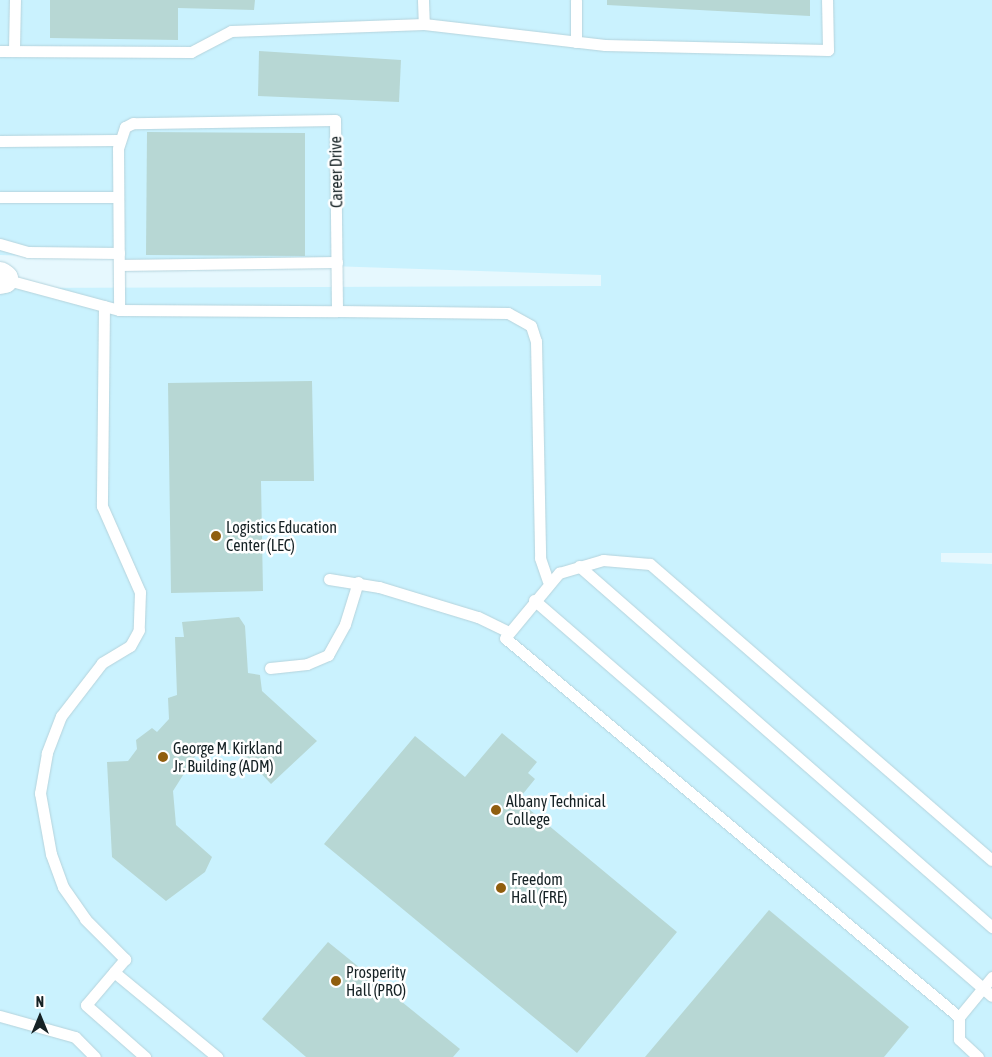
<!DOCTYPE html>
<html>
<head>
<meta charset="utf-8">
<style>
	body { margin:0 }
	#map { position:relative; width:992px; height:1057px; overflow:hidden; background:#e6f8fe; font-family:"Asap Condensed",sans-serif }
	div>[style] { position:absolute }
	.built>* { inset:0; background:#caf2fe }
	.building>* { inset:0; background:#b7d7d4 }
	.roads { filter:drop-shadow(0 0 1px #b5d3dc) drop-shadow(0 0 1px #b5d3dc) }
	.lane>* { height:11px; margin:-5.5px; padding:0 5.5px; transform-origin:5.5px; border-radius:5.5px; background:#fff }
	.primary>* { height:28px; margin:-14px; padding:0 14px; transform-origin:14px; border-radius:14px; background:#fff }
	.dots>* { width:14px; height:14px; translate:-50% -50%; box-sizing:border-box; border:2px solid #fff; border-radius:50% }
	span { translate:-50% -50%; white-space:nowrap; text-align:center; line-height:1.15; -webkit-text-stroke:5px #fff; paint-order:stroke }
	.street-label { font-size:16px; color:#162225 }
	.poi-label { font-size:16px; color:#162225 }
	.left { translate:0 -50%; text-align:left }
	.north { position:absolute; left:15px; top:992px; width:50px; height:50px; -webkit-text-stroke:4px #fff; paint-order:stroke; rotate:0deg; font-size:14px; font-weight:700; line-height:20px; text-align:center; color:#162225 }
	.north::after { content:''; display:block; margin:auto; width:18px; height:22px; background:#162225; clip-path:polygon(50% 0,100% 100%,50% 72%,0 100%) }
</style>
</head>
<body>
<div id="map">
	<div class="built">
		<div style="clip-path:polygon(0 0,992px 0,992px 553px,941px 553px,941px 562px,992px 564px,992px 1057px,0 1057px,0 288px,601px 286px,601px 275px,0 255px)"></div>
	</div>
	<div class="building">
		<div style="clip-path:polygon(50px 0,255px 0,254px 10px,178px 8px,178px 40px,50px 38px)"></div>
		<div style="clip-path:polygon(607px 0,810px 0,810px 16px,607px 5px)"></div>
		<div style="clip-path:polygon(259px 51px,401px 60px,399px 102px,258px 96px)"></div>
		<div style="clip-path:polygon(147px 132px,305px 133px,305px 256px,146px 255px)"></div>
		<div style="clip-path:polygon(312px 381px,314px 481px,261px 481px,263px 591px,171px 593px,168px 383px)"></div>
		<div style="clip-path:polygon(239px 617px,245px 626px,248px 673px,260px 675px,262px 691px,317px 741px,271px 784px,240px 751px,197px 753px,173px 791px,176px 825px,212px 857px,205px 872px,166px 901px,112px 857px,107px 762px,128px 761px,137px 749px,136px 740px,152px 728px,157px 732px,169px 719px,168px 698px,177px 695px,175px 637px,184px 637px,182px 622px)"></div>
		<div style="clip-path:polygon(502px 733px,537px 762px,528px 773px,535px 779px,518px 800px,677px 932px,577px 1053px,324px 844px,415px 736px,465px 777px)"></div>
		<div style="clip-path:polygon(769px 910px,909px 1027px,884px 1057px,645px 1057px)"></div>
		<div style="clip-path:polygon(328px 942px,460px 1049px,453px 1057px,306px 1057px,262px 1019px)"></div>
	</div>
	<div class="roads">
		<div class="lane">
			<div style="left:423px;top:0;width:24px;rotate:88deg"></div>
			<div style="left:424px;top:24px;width:182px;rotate:6.6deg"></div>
			<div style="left:605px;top:45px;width:223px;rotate:1.3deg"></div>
			<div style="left:828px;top:50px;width:50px;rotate:-91.1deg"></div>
			<div style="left:576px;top:42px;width:42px;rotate:-90deg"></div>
			<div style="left:14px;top:50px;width:50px;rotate:-88.9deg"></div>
			<div style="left:0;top:51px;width:191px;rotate:0.3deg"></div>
			<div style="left:191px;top:52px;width:45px;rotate:-27.7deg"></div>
			<div style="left:231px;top:31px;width:193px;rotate:-2.1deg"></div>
			<div style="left:0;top:141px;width:118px;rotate:-0.5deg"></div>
			<div style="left:0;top:197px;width:118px"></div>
			<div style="left:0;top:244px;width:29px;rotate:16deg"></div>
			<div style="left:28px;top:252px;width:91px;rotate:0.6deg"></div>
			<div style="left:119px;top:265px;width:218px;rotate:-0.8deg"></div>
			<div style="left:4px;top:279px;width:119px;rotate:15.1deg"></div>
			<div style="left:119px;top:310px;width:218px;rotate:0.3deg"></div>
			<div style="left:337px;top:311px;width:191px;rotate:-90.6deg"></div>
			<div style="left:335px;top:120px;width:202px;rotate:179.1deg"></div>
			<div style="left:133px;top:123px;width:9px;rotate:153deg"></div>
			<div style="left:125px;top:127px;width:22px;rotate:108deg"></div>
			<div style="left:118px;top:148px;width:162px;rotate:89.6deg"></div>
			<div style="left:104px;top:306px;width:200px;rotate:90.6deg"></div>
			<div style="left:102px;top:506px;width:94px;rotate:66.2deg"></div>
			<div style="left:140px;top:592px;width:38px;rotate:92deg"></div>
			<div style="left:139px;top:630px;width:18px;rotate:119deg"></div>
			<div style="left:130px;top:646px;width:33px;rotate:149deg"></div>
			<div style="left:102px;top:663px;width:67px;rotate:127.7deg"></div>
			<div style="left:61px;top:716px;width:40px;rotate:111deg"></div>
			<div style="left:47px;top:753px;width:41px;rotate:99.9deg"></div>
			<div style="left:40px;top:793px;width:62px;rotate:79.8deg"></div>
			<div style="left:51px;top:854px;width:35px;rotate:70deg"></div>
			<div style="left:63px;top:887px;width:39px;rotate:55deg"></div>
			<div style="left:85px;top:919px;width:57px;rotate:45deg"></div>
			<div style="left:125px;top:959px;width:60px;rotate:130.3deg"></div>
			<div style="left:86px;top:1005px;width:79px;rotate:41.4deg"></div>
			<div style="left:337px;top:311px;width:171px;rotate:0.7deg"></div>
			<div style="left:508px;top:313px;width:26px;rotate:29deg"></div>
			<div style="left:531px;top:326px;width:16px;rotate:72deg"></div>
			<div style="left:536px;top:341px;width:217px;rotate:88.9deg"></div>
			<div style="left:540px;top:558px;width:24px;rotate:71deg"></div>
			<div style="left:579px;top:566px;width:549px;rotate:41.16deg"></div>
			<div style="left:329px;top:579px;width:51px;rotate:9.1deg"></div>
			<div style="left:379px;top:587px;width:103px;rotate:16.9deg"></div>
			<div style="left:478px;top:617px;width:34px;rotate:26deg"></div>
			<div style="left:534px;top:600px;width:605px;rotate:40.85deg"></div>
			<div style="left:270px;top:668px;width:37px;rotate:-6deg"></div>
			<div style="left:307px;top:664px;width:23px;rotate:-23deg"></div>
			<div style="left:328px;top:655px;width:35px;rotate:-61deg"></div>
			<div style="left:345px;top:624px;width:44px;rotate:-72.8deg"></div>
			<div style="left:114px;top:972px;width:134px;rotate:39.5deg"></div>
			<div style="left:0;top:1016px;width:78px;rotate:15.6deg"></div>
			<div style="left:75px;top:1037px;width:28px;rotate:45deg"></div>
			<div style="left:959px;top:1017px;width:591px;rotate:-140.14deg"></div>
			<div style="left:505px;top:638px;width:85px;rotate:-50.3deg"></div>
			<div style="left:559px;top:573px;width:46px;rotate:-16.5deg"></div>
			<div style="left:603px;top:560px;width:47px;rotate:4.9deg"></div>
			<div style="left:650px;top:564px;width:452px;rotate:40.9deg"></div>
			<div style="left:978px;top:1057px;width:26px;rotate:-137deg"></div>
			<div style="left:959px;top:1039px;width:22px;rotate:-90deg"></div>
			<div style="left:959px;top:1017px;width:52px;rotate:-50.5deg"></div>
		</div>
		<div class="primary">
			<div style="left:0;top:276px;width:5px;rotate:37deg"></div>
			<div style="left:4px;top:279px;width:4px;rotate:166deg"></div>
		</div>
	</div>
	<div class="dots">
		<div style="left:216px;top:536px;background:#905e0e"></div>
		<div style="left:163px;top:757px;background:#905e0e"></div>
		<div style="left:496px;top:810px;background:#905e0e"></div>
		<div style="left:501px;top:888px;background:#905e0e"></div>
		<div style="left:336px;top:981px;background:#905e0e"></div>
	</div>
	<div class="street-label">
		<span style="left:336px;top:172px;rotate:-91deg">Career Drive</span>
	</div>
	<div class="poi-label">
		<span class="left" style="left:226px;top:536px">Logistics Education<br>Center (LEC)</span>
		<span class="left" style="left:173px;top:757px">George M. Kirkland<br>Jr. Building (ADM)</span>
		<span class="left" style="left:506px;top:810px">Albany Technical<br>College</span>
		<span class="left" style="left:511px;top:888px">Freedom<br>Hall (FRE)</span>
		<span class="left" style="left:346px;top:981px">Prosperity<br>Hall (PRO)</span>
	</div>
	<div class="north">N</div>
</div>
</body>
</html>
